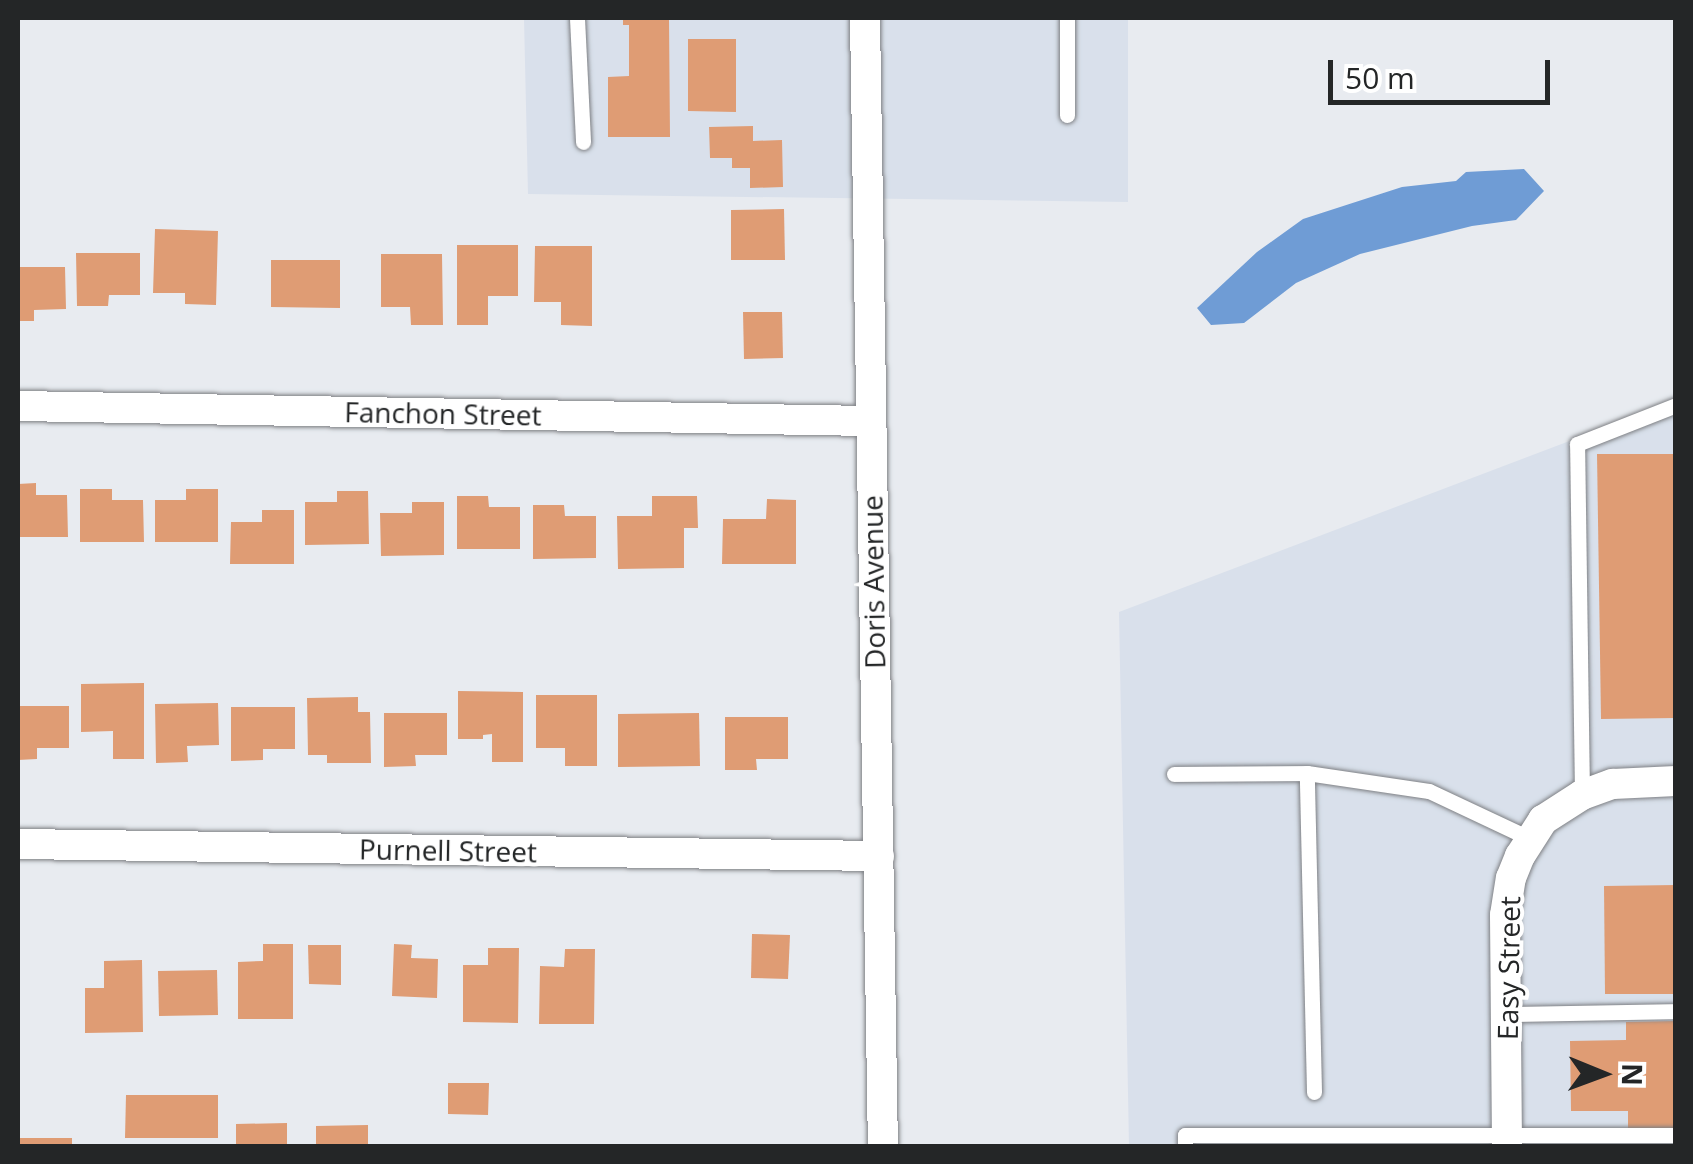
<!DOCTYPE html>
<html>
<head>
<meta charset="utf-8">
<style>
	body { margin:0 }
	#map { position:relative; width:1693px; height:1164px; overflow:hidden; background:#e8ebf0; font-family:"Open Sans",sans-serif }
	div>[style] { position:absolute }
	.built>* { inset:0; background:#d9e0eb }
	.water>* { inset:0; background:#6f9cd5 }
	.building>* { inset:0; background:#df9c74 }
	.roads { filter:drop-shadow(0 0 2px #7e8084) drop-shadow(0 0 2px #7e8084) }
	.lane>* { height:15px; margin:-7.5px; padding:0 7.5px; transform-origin:7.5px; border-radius:7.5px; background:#fff }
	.street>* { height:30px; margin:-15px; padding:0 15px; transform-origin:15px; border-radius:15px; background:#fff }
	span { translate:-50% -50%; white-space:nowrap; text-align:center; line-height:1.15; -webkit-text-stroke:8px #fff; paint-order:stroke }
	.street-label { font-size:28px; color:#242627 }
	.frame { position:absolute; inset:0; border:20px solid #242627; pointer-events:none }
	.north { position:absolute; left:1553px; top:1024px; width:100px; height:100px; -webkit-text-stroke:8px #fff; paint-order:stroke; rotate:91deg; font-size:28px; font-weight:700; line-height:40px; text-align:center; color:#242627 }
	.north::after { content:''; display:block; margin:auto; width:35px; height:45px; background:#242627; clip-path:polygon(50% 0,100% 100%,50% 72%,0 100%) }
	.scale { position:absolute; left:1328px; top:60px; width:222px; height:45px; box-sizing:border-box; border:5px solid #242627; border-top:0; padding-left:12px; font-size:30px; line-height:35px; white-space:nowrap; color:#242627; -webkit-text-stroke:8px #fff; paint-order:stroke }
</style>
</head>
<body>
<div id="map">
	<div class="built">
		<div style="clip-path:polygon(524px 18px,1128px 18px,1128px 202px,528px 194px)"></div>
		<div style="clip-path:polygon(1675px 401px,1675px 1146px,1129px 1146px,1119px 612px)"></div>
	</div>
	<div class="water">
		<div style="clip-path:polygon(1524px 169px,1544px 191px,1516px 220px,1472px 226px,1360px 254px,1296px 283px,1244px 323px,1211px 325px,1197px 308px,1257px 252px,1303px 219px,1402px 187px,1456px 181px,1466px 172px)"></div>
	</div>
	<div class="building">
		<div style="clip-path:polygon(623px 18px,669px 18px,670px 137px,608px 137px,608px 77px,629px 76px,629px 25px,623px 25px)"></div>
		<div style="clip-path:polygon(688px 39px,736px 39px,736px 112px,688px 111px)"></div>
		<div style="clip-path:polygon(753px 126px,753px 141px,782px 140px,783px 187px,750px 188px,750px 168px,732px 168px,732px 158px,710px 158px,709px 127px)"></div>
		<div style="clip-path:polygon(784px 209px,785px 260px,731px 260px,731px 210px)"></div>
		<div style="clip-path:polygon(155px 229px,218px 231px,216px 305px,185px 304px,185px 293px,153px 293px)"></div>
		<div style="clip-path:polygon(457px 245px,518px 245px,518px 296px,488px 296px,488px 325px,457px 325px)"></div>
		<div style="clip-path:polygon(535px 246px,592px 246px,592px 326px,561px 325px,561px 302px,534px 302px)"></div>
		<div style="clip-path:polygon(76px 253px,140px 253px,140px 295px,109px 295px,108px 306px,77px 306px)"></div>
		<div style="clip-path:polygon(381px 254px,442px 254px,443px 325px,411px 325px,410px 307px,381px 307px)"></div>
		<div style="clip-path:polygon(271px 260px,340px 260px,340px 308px,271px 307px)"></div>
		<div style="clip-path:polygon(18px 267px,65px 267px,66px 309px,34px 310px,34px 321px,18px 321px)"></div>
		<div style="clip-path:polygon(743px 312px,782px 312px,783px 358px,744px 359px)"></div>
		<div style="clip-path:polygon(1597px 454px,1676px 454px,1676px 718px,1601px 719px)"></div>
		<div style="clip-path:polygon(36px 483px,36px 495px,67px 495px,68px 537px,18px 537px,18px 484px)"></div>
		<div style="clip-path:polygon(80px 489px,112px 489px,112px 500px,143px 500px,144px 542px,80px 542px)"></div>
		<div style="clip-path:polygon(186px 489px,218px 489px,218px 542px,155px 542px,155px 500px,186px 500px)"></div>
		<div style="clip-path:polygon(337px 491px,368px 491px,369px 544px,305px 545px,305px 502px,337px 502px)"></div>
		<div style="clip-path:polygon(457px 496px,488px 496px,489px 507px,520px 507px,520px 549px,457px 549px)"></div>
		<div style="clip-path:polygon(652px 496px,697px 496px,698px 528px,684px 528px,684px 568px,618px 569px,617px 516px,652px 516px)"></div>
		<div style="clip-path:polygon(767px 499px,796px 500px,796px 564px,722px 564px,723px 519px,766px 519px)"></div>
		<div style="clip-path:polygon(412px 502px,444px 502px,444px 555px,381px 556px,380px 513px,412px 513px)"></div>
		<div style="clip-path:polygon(533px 505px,564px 505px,565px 516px,596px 516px,596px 558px,533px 559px)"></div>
		<div style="clip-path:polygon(262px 510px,294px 510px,294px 564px,230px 564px,231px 522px,262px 522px)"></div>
		<div style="clip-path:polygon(144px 683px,144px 759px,113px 759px,113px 731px,81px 732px,81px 684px)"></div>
		<div style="clip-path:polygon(458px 691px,523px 692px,523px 762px,492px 762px,492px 734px,483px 735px,483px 739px,458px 739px)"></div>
		<div style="clip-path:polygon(536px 695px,597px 695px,597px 766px,565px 766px,565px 748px,536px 748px)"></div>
		<div style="clip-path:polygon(358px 697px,358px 712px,370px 712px,371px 763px,327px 763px,327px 755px,308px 755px,307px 698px)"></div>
		<div style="clip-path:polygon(218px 703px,219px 745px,187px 746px,188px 762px,156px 763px,155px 704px)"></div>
		<div style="clip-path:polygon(18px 706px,69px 706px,69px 748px,37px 748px,37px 759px,18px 760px)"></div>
		<div style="clip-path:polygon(231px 707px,295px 707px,295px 749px,263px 749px,263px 760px,231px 761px)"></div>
		<div style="clip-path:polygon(384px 713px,447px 713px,447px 755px,415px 755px,416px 766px,384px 767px)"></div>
		<div style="clip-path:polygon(699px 713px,700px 766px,618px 767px,618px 714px)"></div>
		<div style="clip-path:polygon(725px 717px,788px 717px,788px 759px,756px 759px,757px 770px,725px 770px)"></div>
		<div style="clip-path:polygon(1676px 885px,1676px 994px,1605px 994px,1604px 886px)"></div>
		<div style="clip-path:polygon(752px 934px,790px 935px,788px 979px,751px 978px)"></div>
		<div style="clip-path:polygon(263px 944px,293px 944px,293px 1019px,238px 1019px,238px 962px,263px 961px)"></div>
		<div style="clip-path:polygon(394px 944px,412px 945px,411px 958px,438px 959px,437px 998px,392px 996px)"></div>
		<div style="clip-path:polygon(308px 945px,341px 945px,341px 985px,309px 984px)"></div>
		<div style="clip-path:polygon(488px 948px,519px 948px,518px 1023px,463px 1022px,463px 965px,488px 965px)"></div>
		<div style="clip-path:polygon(565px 949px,595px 949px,594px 1024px,539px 1024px,540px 966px,564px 967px)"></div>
		<div style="clip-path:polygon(142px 960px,143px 1032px,85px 1033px,85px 988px,104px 988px,104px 961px)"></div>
		<div style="clip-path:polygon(217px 970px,218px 1015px,159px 1016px,158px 971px)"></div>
		<div style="clip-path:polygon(1676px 1021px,1676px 1129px,1628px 1129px,1628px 1111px,1571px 1111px,1570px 1041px,1626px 1040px,1626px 1022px)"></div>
		<div style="clip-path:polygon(448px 1083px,489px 1083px,488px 1115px,448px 1114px)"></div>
		<div style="clip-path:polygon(126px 1095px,218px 1095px,218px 1138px,125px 1138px)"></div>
		<div style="clip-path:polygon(287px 1123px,287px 1146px,236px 1146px,236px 1124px)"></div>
		<div style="clip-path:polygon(368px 1125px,368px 1146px,316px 1146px,316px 1126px)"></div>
		<div style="clip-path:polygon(18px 1138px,72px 1138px,72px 1146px,18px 1146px)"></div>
	</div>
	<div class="roads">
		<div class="lane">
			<div style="left:577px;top:18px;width:124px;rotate:87.2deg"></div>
			<div style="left:1067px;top:115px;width:97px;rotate:-90deg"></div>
			<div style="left:1174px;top:774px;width:133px;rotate:-0.4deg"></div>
			<div style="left:1582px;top:795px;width:351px;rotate:-90.8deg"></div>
			<div style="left:1577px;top:444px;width:106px;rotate:-21.5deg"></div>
			<div style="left:1506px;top:1014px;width:170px;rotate:-1deg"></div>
			<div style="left:1314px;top:1092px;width:319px;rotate:-91.3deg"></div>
			<div style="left:1307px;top:773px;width:123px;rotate:8.4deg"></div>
			<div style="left:1429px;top:791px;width:113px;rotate:25.2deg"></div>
			<div style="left:1185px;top:1146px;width:11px;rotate:-90deg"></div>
			<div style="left:1185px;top:1135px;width:491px"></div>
		</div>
		<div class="street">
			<div style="left:865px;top:18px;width:1128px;rotate:89.09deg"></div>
			<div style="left:18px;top:406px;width:851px;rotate:1.01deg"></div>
			<div style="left:18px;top:844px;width:861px;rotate:0.8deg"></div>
			<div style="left:1507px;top:1146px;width:231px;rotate:-90.5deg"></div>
			<div style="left:1505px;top:915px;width:37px;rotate:-81deg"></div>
			<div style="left:1511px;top:878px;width:24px;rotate:-68deg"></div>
			<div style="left:1520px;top:856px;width:43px;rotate:-57.4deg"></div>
			<div style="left:1543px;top:820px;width:46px;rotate:-32.7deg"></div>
			<div style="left:1582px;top:795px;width:33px;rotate:-20deg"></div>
			<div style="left:1613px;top:784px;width:63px;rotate:-2.7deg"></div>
		</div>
	</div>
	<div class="street-label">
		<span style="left:443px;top:413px;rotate:1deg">Fanchon Street</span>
		<span style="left:873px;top:582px;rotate:-91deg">Doris Avenue</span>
		<span style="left:448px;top:850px;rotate:1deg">Purnell Street</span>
		<span style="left:1508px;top:968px;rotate:-89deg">Easy Street</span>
	</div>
	<div class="frame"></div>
	<div class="north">N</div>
	<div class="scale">50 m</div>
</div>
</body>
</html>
